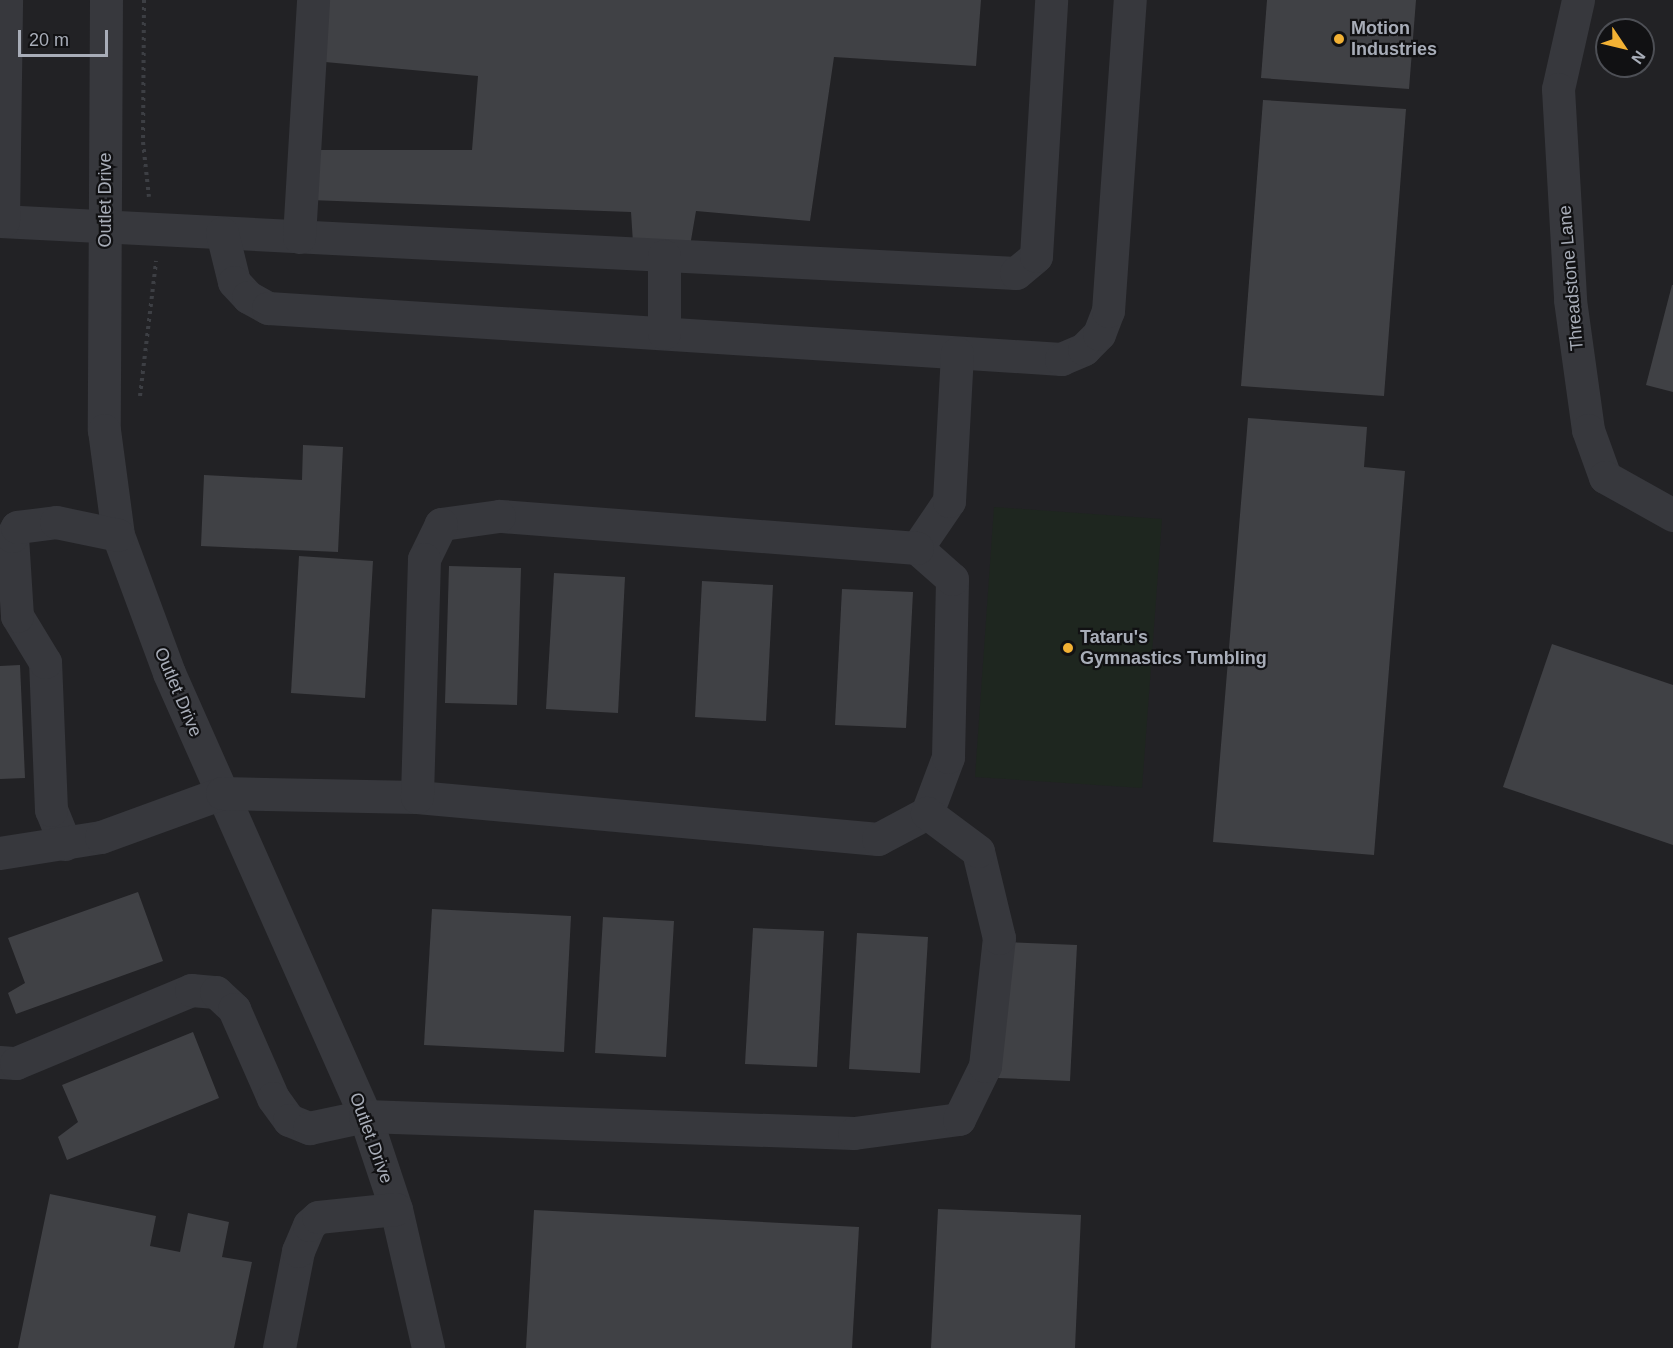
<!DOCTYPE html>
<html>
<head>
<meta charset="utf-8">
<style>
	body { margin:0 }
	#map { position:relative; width:1673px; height:1348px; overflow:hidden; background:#161618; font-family:Arial,sans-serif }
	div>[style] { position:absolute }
	.built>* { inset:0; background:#222225 }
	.green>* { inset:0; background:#1e261f }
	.building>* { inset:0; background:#404145 }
	.path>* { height:4px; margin-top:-2px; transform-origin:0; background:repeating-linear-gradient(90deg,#3d3f44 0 3px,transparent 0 7.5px) }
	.minor>* { height:33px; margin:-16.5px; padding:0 16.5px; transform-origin:16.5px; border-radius:16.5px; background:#37383d }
	.dots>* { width:16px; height:16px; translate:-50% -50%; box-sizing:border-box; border:3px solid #111113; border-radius:50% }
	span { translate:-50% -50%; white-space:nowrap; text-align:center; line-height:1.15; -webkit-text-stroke:4.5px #111113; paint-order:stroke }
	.poi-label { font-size:18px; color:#a8adb8; font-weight:700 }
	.left { translate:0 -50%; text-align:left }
	.street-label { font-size:18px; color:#a8adb8 }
	.north { position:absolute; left:1595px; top:18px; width:60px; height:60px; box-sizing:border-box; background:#111113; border:2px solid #4d4f55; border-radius:50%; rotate:125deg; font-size:16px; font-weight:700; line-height:24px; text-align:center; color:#a8adb8 }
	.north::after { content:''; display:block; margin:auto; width:21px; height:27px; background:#f2b134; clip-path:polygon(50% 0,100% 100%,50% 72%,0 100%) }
	.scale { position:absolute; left:18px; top:30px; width:90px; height:27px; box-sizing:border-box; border:3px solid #a8adb8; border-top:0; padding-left:8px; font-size:18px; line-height:21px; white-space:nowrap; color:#a8adb8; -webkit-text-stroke:4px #111113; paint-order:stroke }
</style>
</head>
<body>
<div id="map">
	<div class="built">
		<div style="clip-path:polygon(evenodd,0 0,1673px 0,1673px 1348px,0 1348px,0 0,1607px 30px,1643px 30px,1643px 66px,1607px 66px,1607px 30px)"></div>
	</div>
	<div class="green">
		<div style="clip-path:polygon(994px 507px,1162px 519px,1142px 788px,975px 777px)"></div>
	</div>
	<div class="building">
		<div style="clip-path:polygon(329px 0,981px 0,976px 66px,834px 57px,810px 221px,696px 211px,690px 246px,633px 243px,631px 212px,310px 200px,312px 150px,472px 150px,478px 76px,325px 62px)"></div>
		<div style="clip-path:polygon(1267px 0,1416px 0,1409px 89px,1261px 78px)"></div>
		<div style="clip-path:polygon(1263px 100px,1406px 109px,1384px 396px,1241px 386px)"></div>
		<div style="clip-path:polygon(1672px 285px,1673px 285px,1673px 392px,1646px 385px)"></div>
		<div style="clip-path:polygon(1248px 418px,1367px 427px,1364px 467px,1405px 471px,1374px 855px,1213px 842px)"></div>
		<div style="clip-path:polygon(303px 445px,343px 447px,338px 552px,201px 546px,204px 475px,302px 480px)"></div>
		<div style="clip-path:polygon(299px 556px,373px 561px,365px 698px,291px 693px)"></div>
		<div style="clip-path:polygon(449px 566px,521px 568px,517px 705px,445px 703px)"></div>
		<div style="clip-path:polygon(554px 573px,625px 577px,618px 713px,546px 709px)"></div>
		<div style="clip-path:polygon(702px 581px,773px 585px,766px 721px,695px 717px)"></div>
		<div style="clip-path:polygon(842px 589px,913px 592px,906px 728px,835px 725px)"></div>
		<div style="clip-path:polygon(1552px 644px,1673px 685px,1673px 845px,1503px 787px)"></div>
		<div style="clip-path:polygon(20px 665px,25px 778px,0 779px,0 666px)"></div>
		<div style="clip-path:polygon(138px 892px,163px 961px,16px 1014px,8px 993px,25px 983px,8px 938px)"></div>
		<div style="clip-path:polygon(432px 909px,571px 916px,564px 1052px,424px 1045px)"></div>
		<div style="clip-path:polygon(603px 917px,674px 921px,666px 1057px,595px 1053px)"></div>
		<div style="clip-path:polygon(753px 928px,824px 931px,817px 1067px,745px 1064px)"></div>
		<div style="clip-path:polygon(857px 933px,928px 937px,920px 1073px,849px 1069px)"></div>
		<div style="clip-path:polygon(1006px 942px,1077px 945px,1070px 1081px,998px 1078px)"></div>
		<div style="clip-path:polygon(193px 1032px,219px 1098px,67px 1160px,58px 1137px,78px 1122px,62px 1085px)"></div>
		<div style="clip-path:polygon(50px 1194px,156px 1216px,150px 1246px,180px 1252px,188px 1213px,229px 1222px,222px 1257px,252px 1262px,234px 1348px,18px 1348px)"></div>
		<div style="clip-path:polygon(938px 1209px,1081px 1215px,1075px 1348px,931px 1348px)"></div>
		<div style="clip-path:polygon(534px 1210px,859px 1227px,852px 1348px,526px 1348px)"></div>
	</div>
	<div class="path">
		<div style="left:144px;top:0;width:142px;rotate:90.4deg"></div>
		<div style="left:143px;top:142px;width:55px;rotate:83.8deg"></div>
		<div style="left:140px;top:396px;width:136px;rotate:-83.2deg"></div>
	</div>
	<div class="minor">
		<div style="left:106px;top:0;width:430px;rotate:90.3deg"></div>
		<div style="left:104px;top:430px;width:106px;rotate:82.4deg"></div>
		<div style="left:118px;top:535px;width:147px;rotate:69.7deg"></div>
		<div style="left:169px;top:673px;width:484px;rotate:66.1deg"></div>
		<div style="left:365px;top:1116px;width:98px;rotate:71.6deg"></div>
		<div style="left:396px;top:1209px;width:143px;rotate:77deg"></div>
		<div style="left:1578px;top:0;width:91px;rotate:102.7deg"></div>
		<div style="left:1558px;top:89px;width:211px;rotate:86.7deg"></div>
		<div style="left:1570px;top:300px;width:131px;rotate:82.1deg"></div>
		<div style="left:1588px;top:430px;width:50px;rotate:70.1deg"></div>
		<div style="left:1605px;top:477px;width:78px;rotate:29.2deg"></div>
		<div style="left:0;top:221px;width:1017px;rotate:2.93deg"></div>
		<div style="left:1016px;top:273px;width:26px;rotate:-40deg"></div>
		<div style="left:1036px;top:256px;width:256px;rotate:-86.6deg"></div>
		<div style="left:3px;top:221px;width:221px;rotate:-89.2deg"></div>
		<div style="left:222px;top:233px;width:50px;rotate:76.2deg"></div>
		<div style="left:234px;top:282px;width:21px;rotate:47deg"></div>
		<div style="left:248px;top:297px;width:23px;rotate:29deg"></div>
		<div style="left:268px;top:308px;width:795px;rotate:3.68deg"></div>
		<div style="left:1061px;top:359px;width:25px;rotate:-23deg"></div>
		<div style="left:1084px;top:349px;width:21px;rotate:-45deg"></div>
		<div style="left:1099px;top:334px;width:25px;rotate:-69deg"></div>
		<div style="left:1108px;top:311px;width:312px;rotate:-86deg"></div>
		<div style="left:299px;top:237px;width:237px;rotate:-86.6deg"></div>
		<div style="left:664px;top:256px;width:77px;rotate:90deg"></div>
		<div style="left:917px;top:548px;width:57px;rotate:-55.8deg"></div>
		<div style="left:949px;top:501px;width:148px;rotate:-86.9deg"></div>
		<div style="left:65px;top:844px;width:37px;rotate:-112deg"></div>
		<div style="left:51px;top:810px;width:148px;rotate:-92.3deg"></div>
		<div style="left:45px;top:662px;width:54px;rotate:-121.3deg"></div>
		<div style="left:17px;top:616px;width:80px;rotate:-93.6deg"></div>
		<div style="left:12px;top:536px;width:10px;rotate:-61deg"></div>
		<div style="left:17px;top:527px;width:39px;rotate:-7deg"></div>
		<div style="left:56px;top:522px;width:63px;rotate:11.8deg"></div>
		<div style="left:0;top:853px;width:102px;rotate:-9deg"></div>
		<div style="left:101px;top:837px;width:129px;rotate:-20deg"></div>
		<div style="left:222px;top:793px;width:195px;rotate:1.2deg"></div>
		<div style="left:417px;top:797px;width:463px;rotate:5.2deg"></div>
		<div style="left:878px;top:839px;width:55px;rotate:-28deg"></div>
		<div style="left:927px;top:813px;width:60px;rotate:-69.4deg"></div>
		<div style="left:948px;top:757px;width:178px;rotate:-88.7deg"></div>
		<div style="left:952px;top:579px;width:47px;rotate:-138.5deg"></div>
		<div style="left:917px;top:548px;width:419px;rotate:-175.6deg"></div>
		<div style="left:499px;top:516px;width:59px;rotate:172.1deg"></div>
		<div style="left:441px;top:524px;width:39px;rotate:116deg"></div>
		<div style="left:424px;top:559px;width:238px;rotate:91.7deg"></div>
		<div style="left:0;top:1062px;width:16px;rotate:4deg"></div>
		<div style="left:16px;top:1063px;width:190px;rotate:-22.6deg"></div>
		<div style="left:191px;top:990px;width:25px;rotate:5deg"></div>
		<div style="left:216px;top:992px;width:25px;rotate:43deg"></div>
		<div style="left:234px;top:1009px;width:97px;rotate:66.3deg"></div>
		<div style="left:273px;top:1098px;width:27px;rotate:54deg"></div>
		<div style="left:289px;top:1120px;width:22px;rotate:22deg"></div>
		<div style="left:309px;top:1128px;width:57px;rotate:-12.1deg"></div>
		<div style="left:365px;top:1116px;width:489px;rotate:2deg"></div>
		<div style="left:854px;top:1133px;width:106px;rotate:-7.6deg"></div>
		<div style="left:959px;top:1119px;width:59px;rotate:-63.9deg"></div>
		<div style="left:985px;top:1066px;width:129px;rotate:-83.8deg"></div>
		<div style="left:999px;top:938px;width:89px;rotate:-103.6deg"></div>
		<div style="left:978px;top:851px;width:64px;rotate:-143.3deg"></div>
		<div style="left:279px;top:1348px;width:99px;rotate:-78.9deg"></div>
		<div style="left:298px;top:1251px;width:28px;rotate:-67deg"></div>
		<div style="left:309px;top:1225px;width:12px;rotate:-42deg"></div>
		<div style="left:318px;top:1217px;width:78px;rotate:-5.9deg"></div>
	</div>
	<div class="dots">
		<div style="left:1339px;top:39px;background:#f2b134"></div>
		<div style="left:1068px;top:648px;background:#f2b134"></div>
	</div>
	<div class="poi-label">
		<span class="left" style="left:1351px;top:39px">Motion<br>Industries</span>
		<span class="left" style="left:1080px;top:648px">Tataru's<br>Gymnastics Tumbling</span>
	</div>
	<div class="street-label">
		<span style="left:105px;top:200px;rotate:-90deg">Outlet Drive</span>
		<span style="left:1571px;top:278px;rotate:-95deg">Threadstone Lane</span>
		<span style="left:178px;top:692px;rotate:67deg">Outlet Drive</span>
		<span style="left:371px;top:1138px;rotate:70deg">Outlet Drive</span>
	</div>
	<div class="north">N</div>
	<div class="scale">20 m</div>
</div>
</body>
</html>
